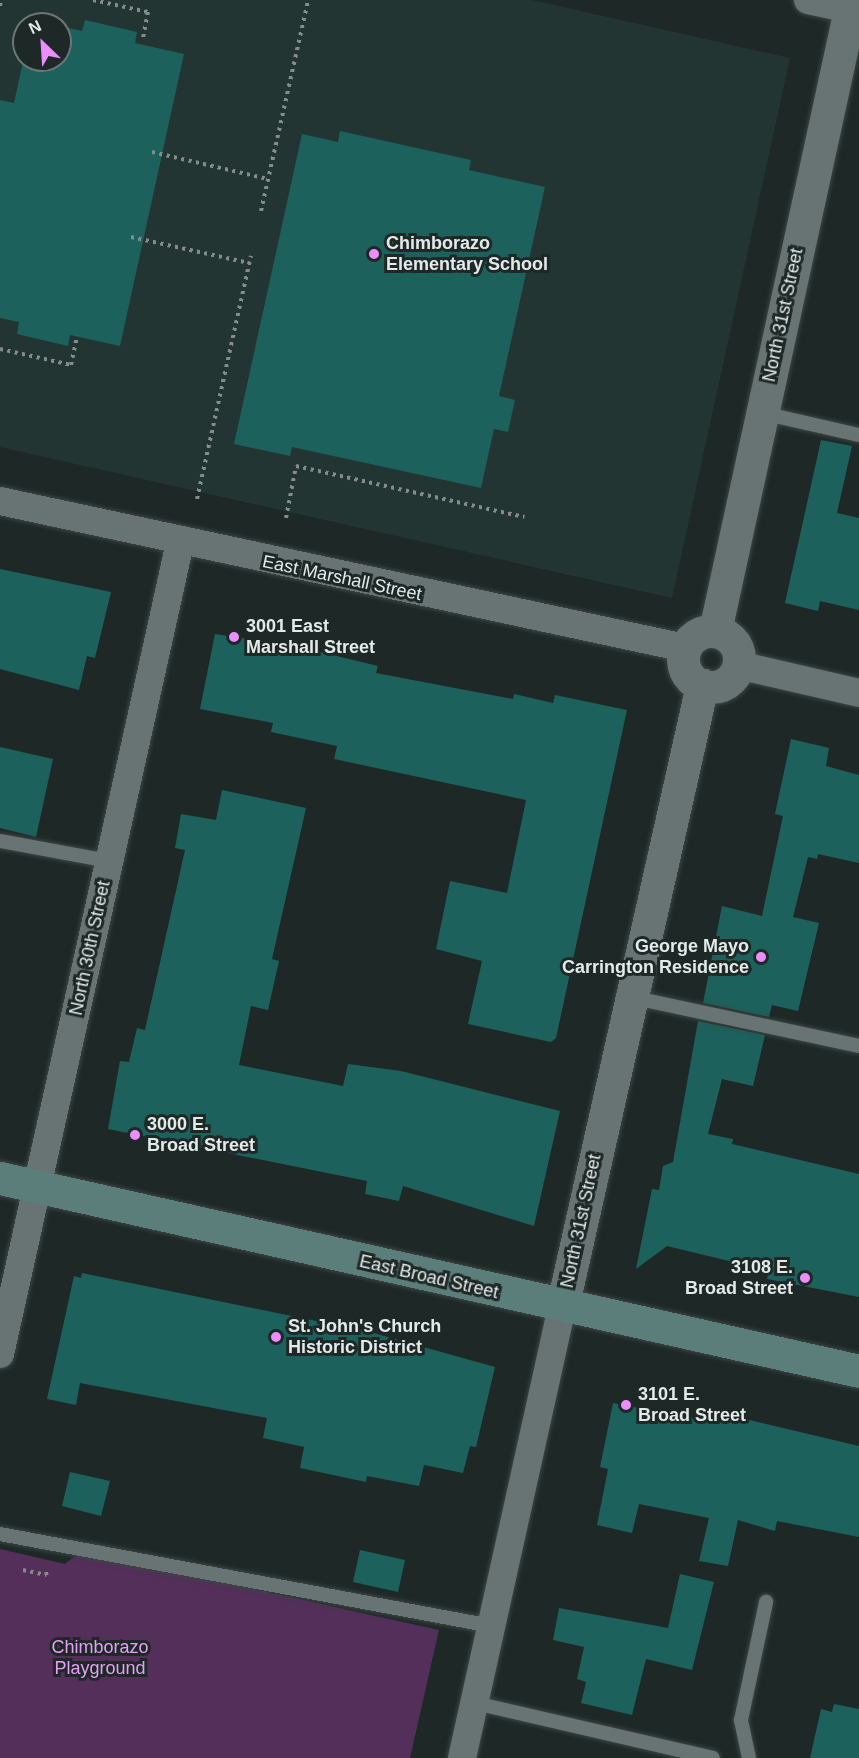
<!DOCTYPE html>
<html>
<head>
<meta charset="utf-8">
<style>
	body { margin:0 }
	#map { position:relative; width:859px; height:1758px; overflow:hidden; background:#1e2927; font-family:Arial,sans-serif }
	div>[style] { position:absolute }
	.built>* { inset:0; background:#223533 }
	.green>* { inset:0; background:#532f5a }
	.building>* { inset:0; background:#1d615c }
	.path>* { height:4px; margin-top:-2px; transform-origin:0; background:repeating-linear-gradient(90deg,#848d8c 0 3px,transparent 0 7.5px) }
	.roads { filter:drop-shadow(0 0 2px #3c4544) drop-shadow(0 0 2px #3c4544) }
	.service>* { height:14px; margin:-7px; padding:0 7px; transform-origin:7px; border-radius:7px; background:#687473 }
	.minor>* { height:28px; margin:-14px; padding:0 14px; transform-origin:14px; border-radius:14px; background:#687473 }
	.tertiary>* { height:33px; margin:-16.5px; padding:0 16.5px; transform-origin:16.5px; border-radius:16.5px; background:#687473 }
	.tertiary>.ring { margin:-16.5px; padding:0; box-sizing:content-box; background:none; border:33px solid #687473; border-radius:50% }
	.secondary>* { height:33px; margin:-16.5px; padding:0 16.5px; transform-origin:16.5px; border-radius:16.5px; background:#5c7e7b }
	.dots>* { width:16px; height:16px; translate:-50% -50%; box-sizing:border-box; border:3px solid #1e2927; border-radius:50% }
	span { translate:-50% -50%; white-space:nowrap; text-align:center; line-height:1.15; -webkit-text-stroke:6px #1e2927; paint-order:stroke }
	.poi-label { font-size:18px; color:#e3eae9; font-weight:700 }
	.left { translate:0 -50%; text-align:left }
	.right { translate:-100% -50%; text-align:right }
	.street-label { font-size:18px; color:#e3eae9 }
	.park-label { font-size:18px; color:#e79ff6 }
	.north { position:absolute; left:12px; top:12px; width:60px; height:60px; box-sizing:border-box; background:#1e2927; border:2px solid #6d7675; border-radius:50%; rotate:335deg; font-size:16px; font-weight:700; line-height:24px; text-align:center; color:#e3eae9 }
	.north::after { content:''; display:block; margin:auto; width:21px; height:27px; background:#ea8dfd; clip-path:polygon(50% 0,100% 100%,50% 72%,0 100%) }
</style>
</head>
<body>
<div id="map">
	<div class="built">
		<div style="clip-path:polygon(evenodd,0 0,532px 0,790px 58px,672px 598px,0 447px,0 0,24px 24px,60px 24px,60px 60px,24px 60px,24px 24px)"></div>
	</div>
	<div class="green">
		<div style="clip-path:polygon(0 1549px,65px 1564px,81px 1551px,439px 1630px,410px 1758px,0 1758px)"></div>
	</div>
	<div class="building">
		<div style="clip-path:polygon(85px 20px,137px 32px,135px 43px,184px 54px,120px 346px,70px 335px,68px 346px,17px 334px,19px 322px,0 318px,0 100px,14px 103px,24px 57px,60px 60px,60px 26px,82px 31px)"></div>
		<div style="clip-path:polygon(340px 131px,471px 160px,469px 170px,545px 187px,499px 396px,515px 400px,508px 432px,494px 429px,481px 488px,292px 447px,290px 456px,234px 444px,302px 134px,338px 142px)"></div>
		<div style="clip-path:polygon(821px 440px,852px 446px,837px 513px,859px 518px,859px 610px,820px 601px,818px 611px,785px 603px)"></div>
		<div style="clip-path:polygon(0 569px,111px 592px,95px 658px,87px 656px,79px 690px,0 669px)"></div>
		<div style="clip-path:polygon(215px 634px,291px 645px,378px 666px,376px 673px,513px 699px,514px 694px,553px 703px,555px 695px,627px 710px,556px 1038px,551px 1042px,468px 1024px,482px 961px,436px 949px,450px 881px,507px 893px,526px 800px,334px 759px,337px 746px,271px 732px,273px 723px,200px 709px)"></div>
		<div style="clip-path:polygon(791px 739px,829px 748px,826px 766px,859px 775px,859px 863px,818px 854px,817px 859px,808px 857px,793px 917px,819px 923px,798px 1011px,772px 1005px,769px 1017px,703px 1003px,722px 906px,762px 916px,783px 816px,775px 814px)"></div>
		<div style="clip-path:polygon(0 747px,53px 759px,36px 837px,0 828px)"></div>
		<div style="clip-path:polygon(222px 790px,306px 808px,272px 959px,279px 961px,268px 1010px,251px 1006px,239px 1065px,343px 1086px,348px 1064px,401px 1071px,560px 1111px,534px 1226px,403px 1186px,399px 1201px,365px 1194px,367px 1181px,108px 1129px,120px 1061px,129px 1062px,137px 1028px,145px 1030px,185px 850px,175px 848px,181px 814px,216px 820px)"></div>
		<div style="clip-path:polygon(698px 1021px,765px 1035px,753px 1086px,722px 1079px,708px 1134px,733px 1139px,732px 1144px,859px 1174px,859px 1297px,767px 1279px,768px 1274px,737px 1269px,733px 1262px,667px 1246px,636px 1269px,652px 1189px,659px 1190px,663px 1166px,673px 1162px)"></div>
		<div style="clip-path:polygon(82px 1273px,370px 1332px,495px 1367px,476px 1447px,470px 1446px,463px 1473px,424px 1465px,419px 1486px,367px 1476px,366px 1482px,300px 1468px,304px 1447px,263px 1438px,267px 1418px,80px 1383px,76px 1405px,47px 1399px,74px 1276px,81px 1278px)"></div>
		<div style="clip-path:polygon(613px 1403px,713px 1422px,715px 1412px,859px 1446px,859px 1537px,777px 1521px,775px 1531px,738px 1520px,728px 1566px,699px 1561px,709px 1518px,639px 1504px,632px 1533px,597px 1525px,608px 1469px,600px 1467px)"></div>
		<div style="clip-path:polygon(70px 1472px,110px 1481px,101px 1516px,62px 1506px)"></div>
		<div style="clip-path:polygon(360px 1550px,405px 1560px,398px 1592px,353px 1582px)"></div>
		<div style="clip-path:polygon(680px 1574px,714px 1582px,692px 1670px,646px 1659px,632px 1715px,581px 1703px,586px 1682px,577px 1679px,584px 1647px,553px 1640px,559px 1608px,668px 1628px)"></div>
		<div style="clip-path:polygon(834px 1704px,859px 1709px,859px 1758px,810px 1758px,821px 1709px,832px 1712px)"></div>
	</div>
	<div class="path">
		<div style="left:93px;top:0;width:56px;rotate:12.3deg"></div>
		<div style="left:148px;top:12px;width:26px;rotate:101deg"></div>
		<div style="left:0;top:6px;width:6px;rotate:-81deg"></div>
		<div style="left:152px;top:152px;width:119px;rotate:13.1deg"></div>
		<div style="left:261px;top:211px;width:216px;rotate:-77.4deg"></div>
		<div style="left:131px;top:237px;width:121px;rotate:12.4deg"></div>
		<div style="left:0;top:349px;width:73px;rotate:12.7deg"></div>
		<div style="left:71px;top:365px;width:30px;rotate:-78deg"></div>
		<div style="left:197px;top:499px;width:249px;rotate:-77.5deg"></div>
		<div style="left:286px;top:518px;width:53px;rotate:-79.1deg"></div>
		<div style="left:296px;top:466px;width:234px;rotate:12.6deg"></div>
		<div style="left:23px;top:1570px;width:24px;rotate:12deg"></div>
		<div style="left:46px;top:1575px;width:7px;rotate:-74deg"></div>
	</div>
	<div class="roads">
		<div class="service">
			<div style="left:762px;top:413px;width:99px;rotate:12.8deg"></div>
			<div style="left:0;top:841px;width:111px;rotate:10.4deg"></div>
			<div style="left:631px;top:997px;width:233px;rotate:12.1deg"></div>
			<div style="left:0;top:1534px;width:500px;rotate:10.6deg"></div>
			<div style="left:475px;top:1703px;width:244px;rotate:13deg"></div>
			<div style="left:749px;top:1758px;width:39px;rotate:-102deg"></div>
			<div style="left:741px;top:1720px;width:121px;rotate:-78deg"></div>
		</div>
		<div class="minor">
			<div style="left:808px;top:0;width:52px;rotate:12.2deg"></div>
			<div style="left:0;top:501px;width:701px;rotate:12.11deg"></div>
			<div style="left:738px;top:665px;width:124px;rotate:13deg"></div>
			<div style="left:0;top:1354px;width:831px;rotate:-77.49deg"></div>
			<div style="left:462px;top:1758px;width:461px;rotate:-77.5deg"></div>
		</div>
		<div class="tertiary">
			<div style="left:715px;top:631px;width:646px;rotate:-77.75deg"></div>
			<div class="ring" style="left:683px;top:631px;width:23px;height:23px"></div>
			<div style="left:562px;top:1308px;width:639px;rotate:-77.33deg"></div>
		</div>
		<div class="secondary">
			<div style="left:0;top:1178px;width:880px;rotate:12.66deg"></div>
		</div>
	</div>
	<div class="dots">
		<div style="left:374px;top:254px;background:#ea8dfd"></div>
		<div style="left:234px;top:637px;background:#ea8dfd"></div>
		<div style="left:761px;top:957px;background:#ea8dfd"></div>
		<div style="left:135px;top:1135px;background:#ea8dfd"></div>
		<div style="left:805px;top:1278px;background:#ea8dfd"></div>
		<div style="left:276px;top:1337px;background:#ea8dfd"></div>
		<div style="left:626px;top:1405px;background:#ea8dfd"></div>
	</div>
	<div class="poi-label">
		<span class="left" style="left:386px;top:254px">Chimborazo<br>Elementary School</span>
		<span class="left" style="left:246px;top:637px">3001 East<br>Marshall Street</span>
		<span class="right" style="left:749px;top:957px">George Mayo<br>Carrington Residence</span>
		<span class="left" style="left:147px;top:1135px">3000 E.<br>Broad Street</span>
		<span class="right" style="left:793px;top:1278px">3108 E.<br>Broad Street</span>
		<span class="left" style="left:288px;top:1337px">St. John's Church<br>Historic District</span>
		<span class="left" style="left:638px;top:1405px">3101 E.<br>Broad Street</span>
	</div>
	<div class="street-label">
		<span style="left:783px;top:315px;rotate:-78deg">North 31st Street</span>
		<span style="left:342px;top:578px;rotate:12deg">East Marshall Street</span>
		<span style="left:90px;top:948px;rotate:-78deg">North 30th Street</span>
		<span style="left:581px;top:1221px;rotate:-78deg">North 31st Street</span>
		<span style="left:429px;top:1277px;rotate:13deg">East Broad Street</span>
	</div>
	<div class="park-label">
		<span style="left:100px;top:1658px">Chimborazo<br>Playground</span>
	</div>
	<div class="north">N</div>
</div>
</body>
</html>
